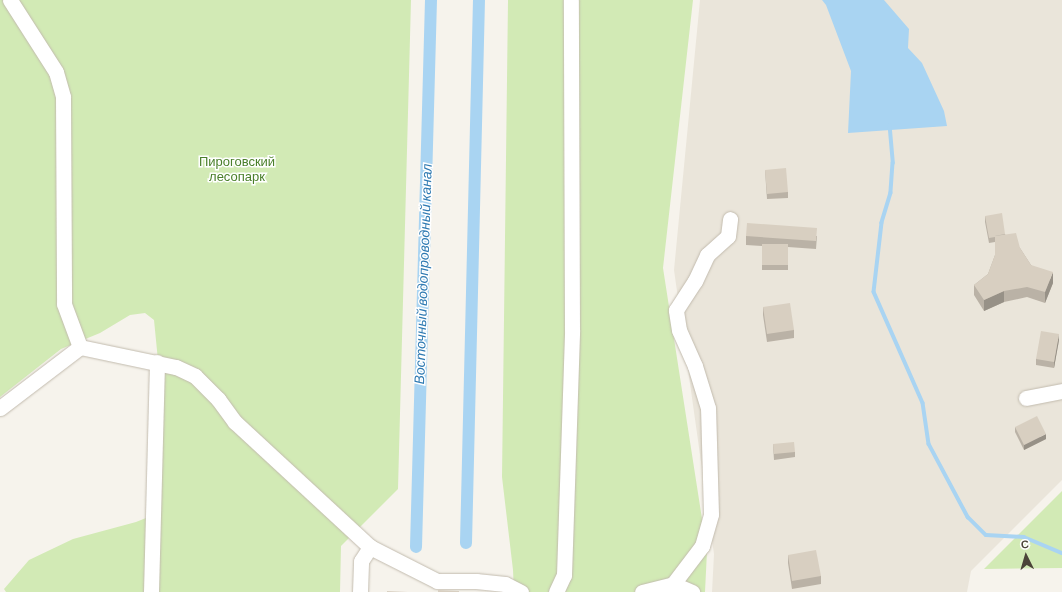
<!DOCTYPE html>
<html>
<head>
<meta charset="utf-8">
<style>
	body { margin:0 }
	#map { position:relative; width:1062px; height:592px; overflow:hidden; background:#f6f3ec; font-family:Barlow,sans-serif }
	div>[style] { position:absolute }
	.residential>* { inset:0; background:#eae5da }
	.green>* { inset:0; background:#d2eab5 }
	.water>* { inset:0; background:#a9d4f2 }
	.stream>* { height:3.5px; margin:-1.75px; padding:0 1.75px; transform-origin:1.75px; border-radius:1.75px; background:#a9d4f2 }
	.canal>* { height:12px; margin:-6px; padding:0 6px; transform-origin:6px; border-radius:6px; background:#a9d4f2 }
	.roads { filter:drop-shadow(0 0 1px #c2bbae) drop-shadow(0 0 1px #c2bbae) }
	.minor>* { height:15px; margin:-7.5px; padding:0 7.5px; transform-origin:7.5px; border-radius:7.5px; background:#fff }
	.wall>* { inset:0; background:#bab2a6 }
	.shaded-wall>* { inset:0; background:#979187 }
	.building>* { inset:0; background:#d8cfc1 }
	span { translate:-50% -50%; white-space:nowrap; text-align:center; line-height:1.15; -webkit-text-stroke:3px #fff; paint-order:stroke }
	.park-label { font-size:13px; color:#4a7f2a }
	.water-label { font-size:14px; color:#2e7ab2; font-style:italic }
	.north { position:absolute; left:1006px; top:536px; width:40px; height:40px; -webkit-text-stroke:3px #fff; paint-order:stroke; rotate:355deg; font-size:11px; font-weight:700; line-height:16px; text-align:center; color:#4b4439 }
	.north::after { content:''; display:block; margin:auto; width:14px; height:18px; background:#4b4439; clip-path:polygon(50% 0,100% 100%,50% 72%,0 100%) }
</style>
</head>
<body>
<div id="map">
	<div class="residential">
		<div style="clip-path:polygon(700px 0,1062px 0,1062px 480px,971px 571px,967px 592px,712px 592px,714px 554px,674px 270px)"></div>
	</div>
	<div class="green">
		<div style="clip-path:polygon(0 0,411px 0,398px 489px,341px 546px,340px 592px,6px 592px,4px 589px,29px 560px,73px 539px,136px 522px,156px 514px,161px 391px,154px 320px,145px 313px,130px 315px,100px 333px,61px 349px,0 397px)"></div>
		<div style="clip-path:polygon(508px 0,693px 0,663px 268px,707px 551px,705px 592px,514px 592px,513px 570px,502px 477px)"></div>
		<div style="clip-path:polygon(1062px 491px,1062px 568px,984px 569px)"></div>
	</div>
	<div class="water">
		<div style="clip-path:polygon(822px 0,884px 0,909px 29px,908px 48px,922px 63px,944px 111px,947px 126px,848px 133px,851px 71px,826px 5px)"></div>
	</div>
	<div class="stream">
		<div style="left:890px;top:125px;width:38px;rotate:85deg"></div>
		<div style="left:893px;top:163px;width:30px;rotate:94deg"></div>
		<div style="left:891px;top:193px;width:31px;rotate:107deg"></div>
		<div style="left:882px;top:223px;width:69px;rotate:96.6deg"></div>
		<div style="left:874px;top:292px;width:121px;rotate:66.2deg"></div>
		<div style="left:923px;top:403px;width:41px;rotate:81.7deg"></div>
		<div style="left:929px;top:444px;width:83px;rotate:61.9deg"></div>
		<div style="left:968px;top:517px;width:25px;rotate:45deg"></div>
		<div style="left:986px;top:535px;width:38px;rotate:3deg"></div>
		<div style="left:1024px;top:537px;width:41px;rotate:22.8deg"></div>
	</div>
	<div class="canal">
		<div style="left:466px;top:543px;width:543px;rotate:-88.63deg"></div>
		<div style="left:416px;top:547px;width:547px;rotate:-88.43deg"></div>
	</div>
	<div class="roads">
		<div class="minor">
			<div style="left:10px;top:0;width:85px;rotate:57.4deg"></div>
			<div style="left:56px;top:72px;width:26px;rotate:74deg"></div>
			<div style="left:63px;top:97px;width:207px;rotate:89.7deg"></div>
			<div style="left:64px;top:304px;width:46px;rotate:69.6deg"></div>
			<div style="left:1026px;top:398px;width:37px;rotate:-11deg"></div>
			<div style="left:0;top:408px;width:101px;rotate:-37.3deg"></div>
			<div style="left:80px;top:347px;width:98px;rotate:11.8deg"></div>
			<div style="left:176px;top:367px;width:21px;rotate:25deg"></div>
			<div style="left:195px;top:376px;width:33px;rotate:45deg"></div>
			<div style="left:218px;top:399px;width:29px;rotate:54deg"></div>
			<div style="left:235px;top:422px;width:184px;rotate:42.8deg"></div>
			<div style="left:370px;top:547px;width:75px;rotate:26.9deg"></div>
			<div style="left:437px;top:581px;width:39px"></div>
			<div style="left:476px;top:581px;width:29px;rotate:6deg"></div>
			<div style="left:505px;top:584px;width:18px;rotate:27deg"></div>
			<div style="left:673px;top:584px;width:48px;rotate:-52.7deg"></div>
			<div style="left:702px;top:546px;width:33px;rotate:-74deg"></div>
			<div style="left:711px;top:514px;width:106px;rotate:-91.6deg"></div>
			<div style="left:708px;top:408px;width:44px;rotate:-107.2deg"></div>
			<div style="left:695px;top:366px;width:39px;rotate:-114deg"></div>
			<div style="left:679px;top:330px;width:20px;rotate:-99deg"></div>
			<div style="left:676px;top:310px;width:35px;rotate:-57deg"></div>
			<div style="left:695px;top:281px;width:29px;rotate:-65deg"></div>
			<div style="left:707px;top:255px;width:28px;rotate:-42deg"></div>
			<div style="left:728px;top:236px;width:17px;rotate:-83deg"></div>
			<div style="left:151px;top:592px;width:230px;rotate:-88.5deg"></div>
			<div style="left:360px;top:592px;width:31px;rotate:-88deg"></div>
			<div style="left:361px;top:561px;width:17px;rotate:-57deg"></div>
			<div style="left:556px;top:592px;width:19px;rotate:-65deg"></div>
			<div style="left:564px;top:575px;width:245px;rotate:-88.1deg"></div>
			<div style="left:572px;top:330px;width:330px;rotate:-90.2deg"></div>
			<div style="left:642px;top:592px;width:32px;rotate:-14deg"></div>
			<div style="left:673px;top:584px;width:21px;rotate:23deg"></div>
		</div>
	</div>
	<div class="wall">
		<div style="clip-path:polygon(765px 170px,788px 192px,788px 198px,767px 199px)"></div>
		<div style="clip-path:polygon(985px 216px,1020px 248px,1031px 265px,1053px 283px,1045px 303px,1027px 297px,1004px 302px,984px 311px,974px 295px,974px 285px,988px 274px,995px 255px,995px 242px,989px 243px,985px 222px)"></div>
		<div style="clip-path:polygon(746px 236px,817px 236px,816px 249px,788px 247px,788px 270px,762px 270px,762px 246px,746px 245px)"></div>
		<div style="clip-path:polygon(763px 307px,794px 330px,794px 338px,767px 342px,763px 315px)"></div>
		<div style="clip-path:polygon(1059px 340px,1054px 368px,1036px 365px,1036px 359px)"></div>
		<div style="clip-path:polygon(1015px 427px,1046px 439px,1024px 450px,1015px 432px)"></div>
		<div style="clip-path:polygon(773px 444px,795px 452px,795px 457px,774px 460px)"></div>
		<div style="clip-path:polygon(788px 555px,821px 576px,821px 584px,792px 589px,788px 563px)"></div>
	</div>
	<div class="shaded-wall">
		<div style="clip-path:polygon(1053px 272px,1053px 283px,1045px 303px,1045px 292px)"></div>
		<div style="clip-path:polygon(1004px 291px,1004px 302px,984px 311px,984px 300px)"></div>
		<div style="clip-path:polygon(1059px 334px,1059px 340px,1054px 368px,1054px 362px)"></div>
		<div style="clip-path:polygon(1046px 434px,1046px 439px,1024px 450px,1024px 445px)"></div>
	</div>
	<div class="building">
		<div style="clip-path:polygon(786px 168px,788px 192px,767px 194px,765px 170px)"></div>
		<div style="clip-path:polygon(1002px 213px,1005px 234px,995px 236px,995px 237px,989px 238px,985px 216px)"></div>
		<div style="clip-path:polygon(747px 223px,817px 228px,816px 241px,746px 236px)"></div>
		<div style="clip-path:polygon(1016px 233px,1020px 248px,1031px 265px,1053px 272px,1045px 292px,1027px 287px,1004px 291px,984px 300px,974px 285px,988px 274px,995px 255px,995px 236px)"></div>
		<div style="clip-path:polygon(762px 244px,788px 244px,788px 265px,762px 265px)"></div>
		<div style="clip-path:polygon(790px 303px,794px 330px,767px 334px,763px 307px)"></div>
		<div style="clip-path:polygon(1041px 331px,1059px 334px,1054px 362px,1036px 359px)"></div>
		<div style="clip-path:polygon(1037px 416px,1046px 434px,1024px 445px,1015px 427px)"></div>
		<div style="clip-path:polygon(794px 442px,795px 452px,774px 454px,773px 444px)"></div>
		<div style="clip-path:polygon(816px 550px,821px 576px,792px 581px,788px 555px)"></div>
		<div style="clip-path:polygon(438px 590px,459px 591px,459px 592px,438px 592px)"></div>
		<div style="clip-path:polygon(387px 591px,408px 592px,387px 592px)"></div>
	</div>
	<div class="park-label">
		<span style="left:237px;top:169px">Пироговский<br>лесопарк</span>
	</div>
	<div class="water-label">
		<span style="left:423px;top:274px;rotate:-88deg">Восточный водопроводный канал</span>
	</div>
	<div class="north">С</div>
</div>
</body>
</html>
